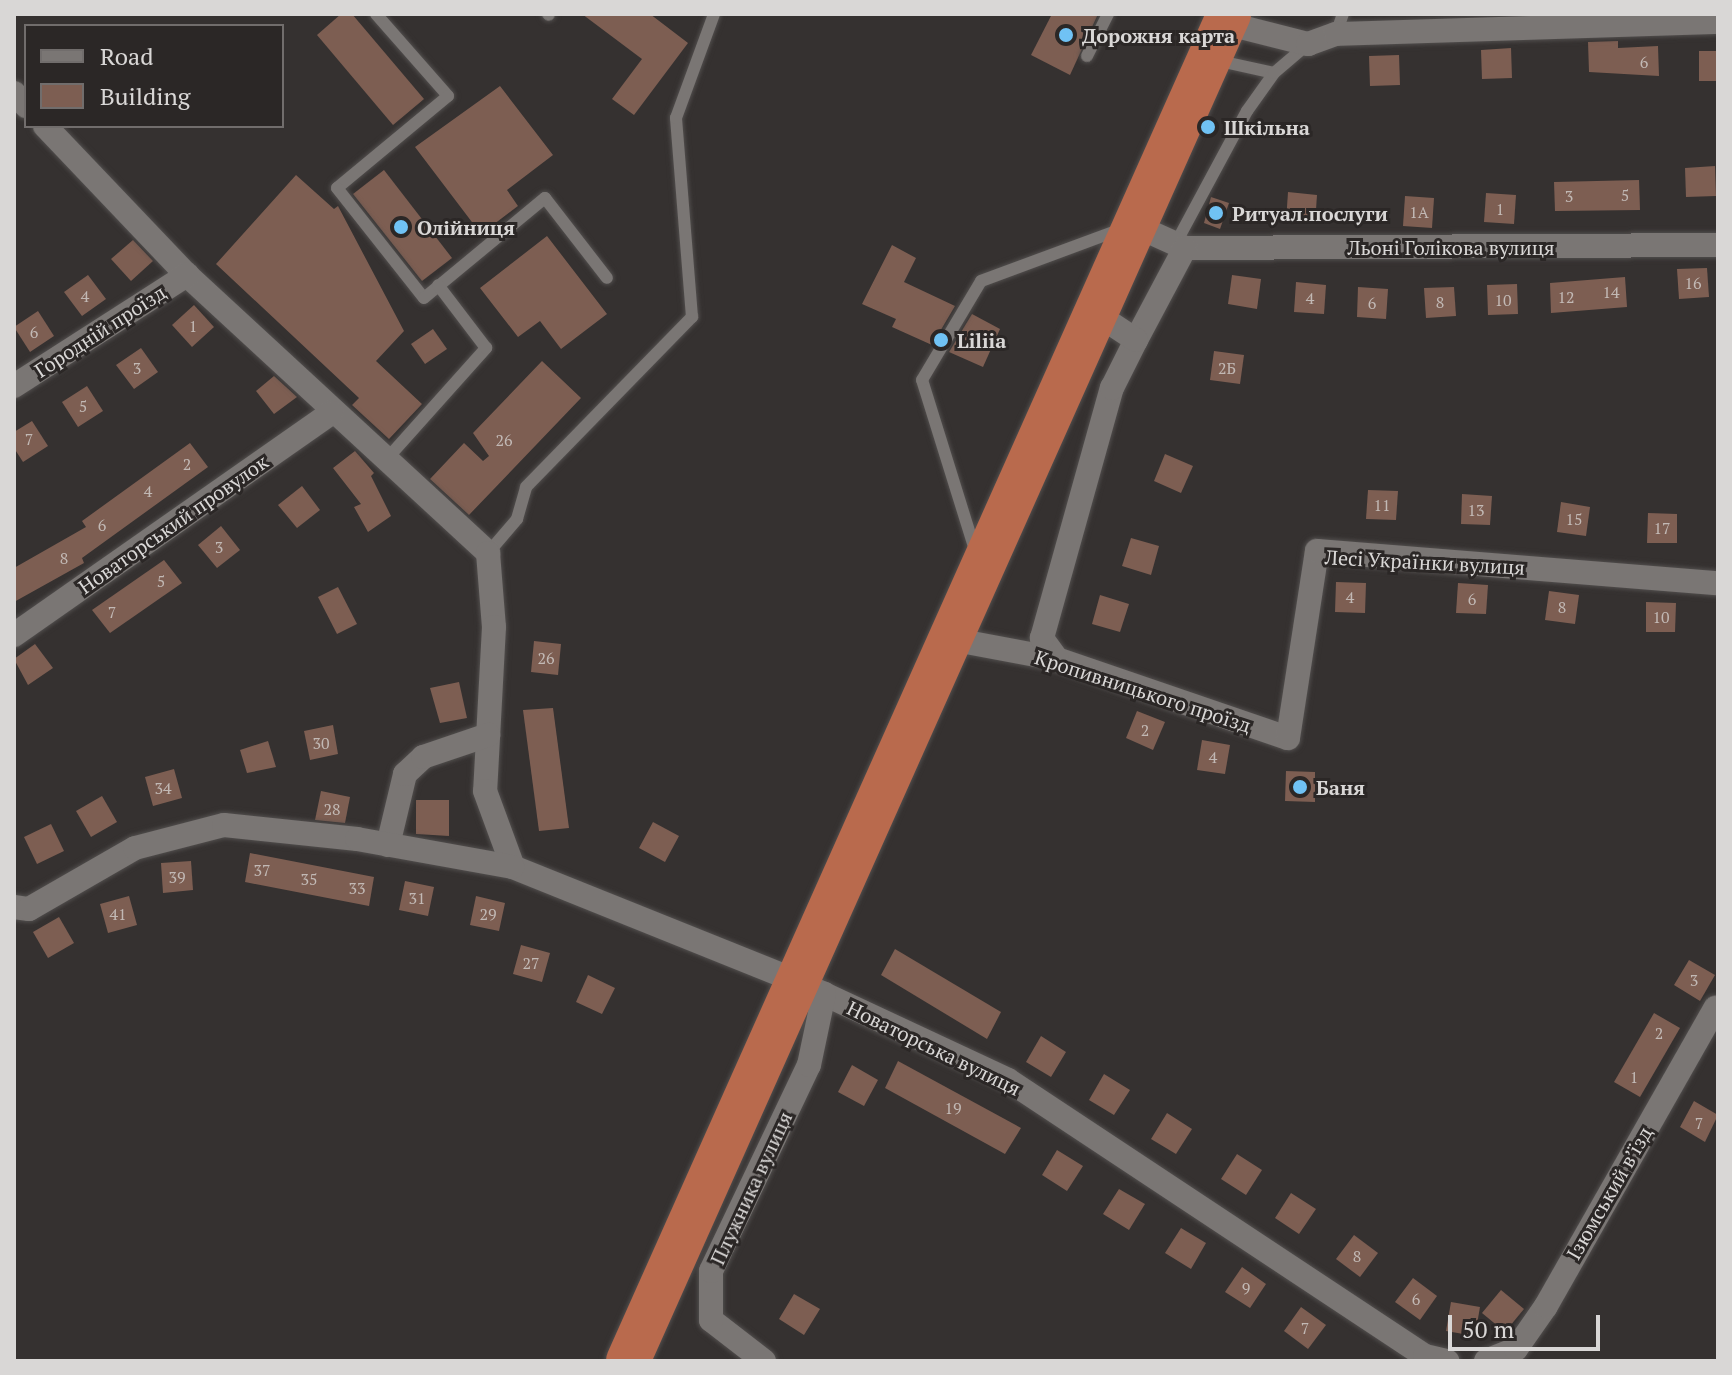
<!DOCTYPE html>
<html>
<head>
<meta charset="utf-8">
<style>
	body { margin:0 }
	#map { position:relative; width:1732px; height:1375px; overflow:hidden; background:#353130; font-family:"PT Serif",serif }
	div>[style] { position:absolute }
	.building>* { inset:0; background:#7d5e52 }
	.roads { filter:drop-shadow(0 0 2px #514e4d) drop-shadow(0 0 2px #514e4d) }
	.lane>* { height:12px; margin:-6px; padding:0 6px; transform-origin:6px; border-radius:6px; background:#7a7674 }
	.street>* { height:24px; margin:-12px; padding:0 12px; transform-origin:12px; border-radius:12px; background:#7a7674 }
	.highway>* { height:44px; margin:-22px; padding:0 22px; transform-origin:22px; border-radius:22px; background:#b96a4d }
	.dots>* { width:22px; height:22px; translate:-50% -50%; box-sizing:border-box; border:4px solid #2b2726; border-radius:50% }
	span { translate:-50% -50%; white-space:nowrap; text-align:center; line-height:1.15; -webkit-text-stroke:6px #2b2726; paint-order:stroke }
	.number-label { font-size:16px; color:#c2b9b5 }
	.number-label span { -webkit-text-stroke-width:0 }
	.poi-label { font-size:20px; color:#d9d7d6; font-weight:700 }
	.left { translate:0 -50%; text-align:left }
	.street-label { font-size:20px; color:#d9d7d6 }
	.frame { position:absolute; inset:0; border:16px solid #d9d7d6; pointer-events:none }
	.legend { position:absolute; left:24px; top:24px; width:260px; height:104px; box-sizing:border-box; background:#2b2726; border:2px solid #716d6c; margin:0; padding:10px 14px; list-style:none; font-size:24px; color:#d9d7d6 }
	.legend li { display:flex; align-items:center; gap:16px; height:40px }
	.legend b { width:40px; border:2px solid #716d6c }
	.scale { position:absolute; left:1448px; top:1315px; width:152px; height:36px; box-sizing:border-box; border:4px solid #d9d7d6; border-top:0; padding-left:10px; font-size:24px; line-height:28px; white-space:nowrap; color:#d9d7d6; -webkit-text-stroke:6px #2b2726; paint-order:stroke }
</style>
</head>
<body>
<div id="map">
	<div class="building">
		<div style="clip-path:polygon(341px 14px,352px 14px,424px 99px,393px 125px,317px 35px)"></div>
		<div style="clip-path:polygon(582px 14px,650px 14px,688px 43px,634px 115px,612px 99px,642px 59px)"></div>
		<div style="clip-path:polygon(1052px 14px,1098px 14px,1070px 75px,1031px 55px)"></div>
		<div style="clip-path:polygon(1618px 41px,1618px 48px,1658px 46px,1659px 76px,1589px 72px,1588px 42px)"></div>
		<div style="clip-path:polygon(1511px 48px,1512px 78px,1482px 79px,1481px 50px)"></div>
		<div style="clip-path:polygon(1699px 51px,1718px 51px,1718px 81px,1699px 81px)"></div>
		<div style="clip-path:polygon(1399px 55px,1400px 85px,1370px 86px,1369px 56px)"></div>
		<div style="clip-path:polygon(500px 86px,553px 155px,507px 190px,518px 206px,481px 234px,415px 147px)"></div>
		<div style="clip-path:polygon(1715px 166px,1716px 196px,1686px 197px,1685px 168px)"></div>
		<div style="clip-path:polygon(384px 170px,452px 258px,422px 281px,353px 194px)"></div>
		<div style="clip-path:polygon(296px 175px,334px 209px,338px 206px,404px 331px,376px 361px,422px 404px,389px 439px,352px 405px,359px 398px,216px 264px)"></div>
		<div style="clip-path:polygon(1639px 180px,1640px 210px,1555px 211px,1554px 182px)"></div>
		<div style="clip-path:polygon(1288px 192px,1317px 195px,1315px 224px,1286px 222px)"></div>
		<div style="clip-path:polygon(1486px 193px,1516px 195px,1514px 224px,1484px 222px)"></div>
		<div style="clip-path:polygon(1405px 196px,1434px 198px,1432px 228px,1403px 226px)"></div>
		<div style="clip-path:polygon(1211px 197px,1229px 203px,1220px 229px,1204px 223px)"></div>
		<div style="clip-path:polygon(547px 236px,607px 314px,561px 349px,540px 321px,518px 337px,480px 288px)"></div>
		<div style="clip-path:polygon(133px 240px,153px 261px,131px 281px,111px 259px)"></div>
		<div style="clip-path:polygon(892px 245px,916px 258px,904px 282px,955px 306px,932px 345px,892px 327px,896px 319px,862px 304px)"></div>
		<div style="clip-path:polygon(1707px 268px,1709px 297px,1679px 299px,1677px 269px)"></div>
		<div style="clip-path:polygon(88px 275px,106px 299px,82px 316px,64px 292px)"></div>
		<div style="clip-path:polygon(1232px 275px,1261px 279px,1257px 309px,1228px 304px)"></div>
		<div style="clip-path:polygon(1625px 277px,1627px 307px,1551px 313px,1550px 283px)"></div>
		<div style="clip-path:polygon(1296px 282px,1326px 285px,1324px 314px,1294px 312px)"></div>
		<div style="clip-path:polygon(1517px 284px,1518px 314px,1488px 315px,1487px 285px)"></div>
		<div style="clip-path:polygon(1358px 287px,1388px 289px,1386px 319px,1357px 317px)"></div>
		<div style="clip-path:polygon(1454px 287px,1456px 316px,1426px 318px,1424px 288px)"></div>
		<div style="clip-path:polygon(194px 305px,214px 327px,192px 347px,172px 325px)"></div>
		<div style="clip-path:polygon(38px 311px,54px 336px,30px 352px,14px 327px)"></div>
		<div style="clip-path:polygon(972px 314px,1000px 329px,983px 367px,949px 352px)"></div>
		<div style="clip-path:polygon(433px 329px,447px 349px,425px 364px,411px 344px)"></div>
		<div style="clip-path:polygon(141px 348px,158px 372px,134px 389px,116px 365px)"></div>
		<div style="clip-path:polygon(1214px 351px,1244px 355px,1240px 384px,1210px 380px)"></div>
		<div style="clip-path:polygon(542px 361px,581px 398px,469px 515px,430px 479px,464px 443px,483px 461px,489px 456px,473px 433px)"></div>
		<div style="clip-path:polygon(274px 376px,297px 397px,274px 414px,256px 391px)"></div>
		<div style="clip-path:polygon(87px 386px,103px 411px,78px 427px,62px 402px)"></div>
		<div style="clip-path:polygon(32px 421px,48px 446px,23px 462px,14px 448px,14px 432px)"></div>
		<div style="clip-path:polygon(190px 443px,208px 467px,82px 558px,84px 563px,14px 602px,14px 568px,86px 527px,82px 521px)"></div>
		<div style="clip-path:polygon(355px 451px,374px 473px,371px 476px,391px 516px,368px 532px,354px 507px,361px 504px,333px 468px)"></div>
		<div style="clip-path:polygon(1165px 454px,1193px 466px,1181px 493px,1154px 481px)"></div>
		<div style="clip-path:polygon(302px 486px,320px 510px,297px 528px,278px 505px)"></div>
		<div style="clip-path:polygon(1368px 490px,1398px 491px,1396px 520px,1366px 519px)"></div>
		<div style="clip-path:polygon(1462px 494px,1492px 496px,1490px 525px,1461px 524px)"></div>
		<div style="clip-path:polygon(1561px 502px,1590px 507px,1586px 536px,1557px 532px)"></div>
		<div style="clip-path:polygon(1648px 513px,1677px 514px,1677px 543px,1647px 543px)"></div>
		<div style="clip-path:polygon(221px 526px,240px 550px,217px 568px,198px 545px)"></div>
		<div style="clip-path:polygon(1131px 538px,1159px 546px,1151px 575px,1122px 566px)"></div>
		<div style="clip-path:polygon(164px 560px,182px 583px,110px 633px,92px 610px)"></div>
		<div style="clip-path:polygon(1336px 582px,1366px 583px,1365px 613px,1335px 612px)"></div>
		<div style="clip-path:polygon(1458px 583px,1488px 585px,1486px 614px,1456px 613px)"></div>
		<div style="clip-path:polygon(338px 587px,357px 624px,337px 634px,318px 597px)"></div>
		<div style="clip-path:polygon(1549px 591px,1579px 595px,1575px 624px,1545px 620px)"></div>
		<div style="clip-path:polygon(1100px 595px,1129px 604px,1120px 632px,1092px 624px)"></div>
		<div style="clip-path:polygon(1646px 602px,1676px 603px,1675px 632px,1646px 632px)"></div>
		<div style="clip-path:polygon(534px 641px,561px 644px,558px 675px,531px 672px)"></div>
		<div style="clip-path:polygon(35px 644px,53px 668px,28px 685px,14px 659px)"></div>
		<div style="clip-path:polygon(459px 682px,467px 718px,440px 723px,430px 688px)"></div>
		<div style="clip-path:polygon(553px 708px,569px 828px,539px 831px,523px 710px)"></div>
		<div style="clip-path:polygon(1137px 711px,1165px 722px,1153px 750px,1126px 738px)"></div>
		<div style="clip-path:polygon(333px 725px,338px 754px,310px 760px,304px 731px)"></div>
		<div style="clip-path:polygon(1202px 740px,1230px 745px,1225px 774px,1197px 770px)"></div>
		<div style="clip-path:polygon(268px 741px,276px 767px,247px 773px,240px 750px)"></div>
		<div style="clip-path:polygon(174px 769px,182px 798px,153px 806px,145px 777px)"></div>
		<div style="clip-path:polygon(1286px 771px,1315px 772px,1315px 802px,1285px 801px)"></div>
		<div style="clip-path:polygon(321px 791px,350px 797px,345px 823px,315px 820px)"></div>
		<div style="clip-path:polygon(102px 796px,117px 822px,91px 837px,76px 811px)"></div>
		<div style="clip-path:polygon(416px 800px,449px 800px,449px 836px,416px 834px)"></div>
		<div style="clip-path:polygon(653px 822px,679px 836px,665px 862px,639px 848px)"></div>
		<div style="clip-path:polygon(51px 824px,64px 851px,37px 864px,24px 837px)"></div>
		<div style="clip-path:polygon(250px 853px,374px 877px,369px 906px,245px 882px)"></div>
		<div style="clip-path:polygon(191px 861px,193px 890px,163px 893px,161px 863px)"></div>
		<div style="clip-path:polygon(405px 881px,434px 887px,428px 916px,399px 910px)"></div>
		<div style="clip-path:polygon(129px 896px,137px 925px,108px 933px,100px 904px)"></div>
		<div style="clip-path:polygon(476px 896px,505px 903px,499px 931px,470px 925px)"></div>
		<div style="clip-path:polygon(59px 917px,74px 943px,48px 958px,33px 932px)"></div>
		<div style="clip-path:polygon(521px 945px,550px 953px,542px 982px,513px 974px)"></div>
		<div style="clip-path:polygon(895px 949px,1001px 1012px,987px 1039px,881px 975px)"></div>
		<div style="clip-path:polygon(1689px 960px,1715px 975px,1700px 1001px,1674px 985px)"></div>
		<div style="clip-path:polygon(588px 975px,615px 988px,602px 1014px,576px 1002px)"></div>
		<div style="clip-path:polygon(1654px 1013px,1680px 1028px,1640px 1097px,1614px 1082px)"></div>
		<div style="clip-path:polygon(1041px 1036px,1066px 1052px,1051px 1077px,1026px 1062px)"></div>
		<div style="clip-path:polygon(898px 1061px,1021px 1128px,1005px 1154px,885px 1088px)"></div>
		<div style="clip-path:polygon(852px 1065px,878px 1080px,864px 1106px,838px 1092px)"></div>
		<div style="clip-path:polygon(1104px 1074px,1130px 1090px,1114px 1115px,1089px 1100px)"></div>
		<div style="clip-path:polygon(1694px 1101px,1718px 1115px,1705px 1142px,1680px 1127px)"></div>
		<div style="clip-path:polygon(1167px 1113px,1192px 1129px,1176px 1154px,1151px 1139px)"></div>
		<div style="clip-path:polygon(1057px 1150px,1083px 1166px,1067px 1191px,1042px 1175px)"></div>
		<div style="clip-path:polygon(1237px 1154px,1262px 1170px,1246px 1195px,1221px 1179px)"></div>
		<div style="clip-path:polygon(1119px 1189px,1145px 1204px,1129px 1230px,1103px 1214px)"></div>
		<div style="clip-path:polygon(1291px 1193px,1316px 1209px,1299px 1234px,1275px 1218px)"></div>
		<div style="clip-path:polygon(1181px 1228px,1206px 1243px,1191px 1269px,1165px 1253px)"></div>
		<div style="clip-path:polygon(1354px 1235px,1378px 1253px,1360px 1277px,1336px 1259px)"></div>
		<div style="clip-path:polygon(1242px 1267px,1266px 1284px,1250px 1308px,1225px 1292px)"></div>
		<div style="clip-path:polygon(1413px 1278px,1437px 1296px,1420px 1320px,1395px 1302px)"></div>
		<div style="clip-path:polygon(1501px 1290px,1524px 1309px,1505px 1332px,1482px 1313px)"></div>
		<div style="clip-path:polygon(794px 1294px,820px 1309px,804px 1335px,779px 1319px)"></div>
		<div style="clip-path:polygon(1451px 1302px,1480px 1307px,1475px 1336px,1446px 1331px)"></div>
		<div style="clip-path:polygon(1301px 1307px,1326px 1325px,1308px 1349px,1284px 1331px)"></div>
	</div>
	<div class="roads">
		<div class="lane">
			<div style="left:376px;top:14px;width:109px;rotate:48.7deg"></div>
			<div style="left:448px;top:96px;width:144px;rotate:140.3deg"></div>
			<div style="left:337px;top:188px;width:140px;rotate:51.7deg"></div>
			<div style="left:424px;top:298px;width:157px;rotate:-39.6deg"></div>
			<div style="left:545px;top:198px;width:101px;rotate:52.2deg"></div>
			<div style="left:548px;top:14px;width:1px;rotate:45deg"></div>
			<div style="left:1336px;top:34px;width:21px;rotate:-71deg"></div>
			<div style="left:1087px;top:56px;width:47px;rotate:-63.4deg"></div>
			<div style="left:1215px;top:60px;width:60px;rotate:12.4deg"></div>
			<div style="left:1177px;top:241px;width:148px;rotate:-61.7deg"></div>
			<div style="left:1247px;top:111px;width:47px;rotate:-54.6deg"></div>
			<div style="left:1274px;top:73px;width:45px;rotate:-40.5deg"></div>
			<div style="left:385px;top:461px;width:152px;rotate:-48.2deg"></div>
			<div style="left:486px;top:348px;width:79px;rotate:-127.3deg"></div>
			<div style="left:975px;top:550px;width:178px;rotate:-107.3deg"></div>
			<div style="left:922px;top:380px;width:115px;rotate:-59.2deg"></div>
			<div style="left:981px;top:281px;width:153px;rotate:-20.3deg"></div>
			<div style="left:488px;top:553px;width:45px;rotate:-49.5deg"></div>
			<div style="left:517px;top:519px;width:33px;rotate:-74deg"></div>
			<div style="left:526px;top:487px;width:238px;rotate:-45.7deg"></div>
			<div style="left:692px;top:317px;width:200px;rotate:-94.6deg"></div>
			<div style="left:676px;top:118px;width:111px;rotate:-69.9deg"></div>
		</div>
		<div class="street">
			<div style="left:1225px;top:23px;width:86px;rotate:14.2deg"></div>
			<div style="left:1308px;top:44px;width:30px;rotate:-20deg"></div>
			<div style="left:1336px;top:34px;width:382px;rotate:-1.8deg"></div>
			<div style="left:14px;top:93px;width:18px;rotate:47deg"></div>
			<div style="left:45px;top:126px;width:206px;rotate:46.4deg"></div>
			<div style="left:187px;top:275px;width:410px;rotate:42.7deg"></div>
			<div style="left:488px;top:553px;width:74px;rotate:85.4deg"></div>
			<div style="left:494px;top:627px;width:164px;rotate:93.1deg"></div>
			<div style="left:485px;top:791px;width:81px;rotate:69.8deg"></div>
			<div style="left:513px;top:867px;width:303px;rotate:21.9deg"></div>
			<div style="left:794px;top:980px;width:236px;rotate:25deg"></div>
			<div style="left:1008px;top:1080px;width:500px;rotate:33.5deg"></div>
			<div style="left:1425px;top:1356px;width:23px;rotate:13deg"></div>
			<div style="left:1134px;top:225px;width:56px;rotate:24.3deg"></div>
			<div style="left:1185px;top:248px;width:533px;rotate:-0.32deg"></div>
			<div style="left:1136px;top:340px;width:104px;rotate:-62deg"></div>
			<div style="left:14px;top:386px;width:206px;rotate:-32.7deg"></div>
			<div style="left:14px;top:635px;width:387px;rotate:-35deg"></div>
			<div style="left:950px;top:639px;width:109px;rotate:10.6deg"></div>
			<div style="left:1057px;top:659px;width:244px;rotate:18.9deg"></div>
			<div style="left:1288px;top:738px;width:189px;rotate:-81.2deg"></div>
			<div style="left:1317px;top:551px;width:402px;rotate:4.6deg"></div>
			<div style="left:1057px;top:659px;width:26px;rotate:-126deg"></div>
			<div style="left:1042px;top:638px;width:260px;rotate:-74.4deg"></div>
			<div style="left:1112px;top:388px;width:54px;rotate:-63.4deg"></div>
			<div style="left:1136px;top:340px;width:49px;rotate:-146.6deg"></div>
			<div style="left:388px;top:845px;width:73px;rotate:-76.5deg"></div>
			<div style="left:405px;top:774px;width:25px;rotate:-43deg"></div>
			<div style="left:423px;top:757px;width:69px;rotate:-18.7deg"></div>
			<div style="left:14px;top:907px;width:15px;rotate:8deg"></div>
			<div style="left:29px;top:909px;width:122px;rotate:-29.9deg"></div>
			<div style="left:135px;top:848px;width:92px;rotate:-14.5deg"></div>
			<div style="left:224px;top:825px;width:134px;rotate:6deg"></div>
			<div style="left:357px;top:839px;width:158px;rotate:10.2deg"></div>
			<div style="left:764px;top:1361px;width:67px;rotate:-142.3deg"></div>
			<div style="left:711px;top:1320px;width:49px;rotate:-90deg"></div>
			<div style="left:711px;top:1271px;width:228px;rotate:-64.6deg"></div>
			<div style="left:809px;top:1065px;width:73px;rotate:-78.1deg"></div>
			<div style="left:1486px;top:1361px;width:32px;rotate:-22deg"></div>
			<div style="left:1516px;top:1349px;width:52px;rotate:-55.1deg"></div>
			<div style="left:1546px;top:1306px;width:343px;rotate:-60.4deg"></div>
		</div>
		<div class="highway">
			<div style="left:628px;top:1361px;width:1475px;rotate:-65.95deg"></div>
		</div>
	</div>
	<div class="dots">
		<div style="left:1066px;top:35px;background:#70c2f4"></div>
		<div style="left:1208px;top:127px;background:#70c2f4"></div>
		<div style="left:1216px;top:213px;background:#70c2f4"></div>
		<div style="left:401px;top:227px;background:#70c2f4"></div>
		<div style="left:941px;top:340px;background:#70c2f4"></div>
		<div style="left:1300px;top:787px;background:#70c2f4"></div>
	</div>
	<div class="number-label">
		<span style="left:1644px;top:62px">6</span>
		<span style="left:1625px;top:195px">5</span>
		<span style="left:1569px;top:196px">3</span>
		<span style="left:1500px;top:209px">1</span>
		<span style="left:1419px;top:212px">1А</span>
		<span style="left:1693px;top:283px">16</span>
		<span style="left:1611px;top:292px">14</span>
		<span style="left:85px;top:296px">4</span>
		<span style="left:1566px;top:297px">12</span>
		<span style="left:1310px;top:298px">4</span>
		<span style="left:1503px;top:300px">10</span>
		<span style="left:1440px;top:302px">8</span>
		<span style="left:1372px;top:303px">6</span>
		<span style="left:193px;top:326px">1</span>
		<span style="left:34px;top:332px">6</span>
		<span style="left:137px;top:368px">3</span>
		<span style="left:1227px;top:368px">2Б</span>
		<span style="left:83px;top:406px">5</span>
		<span style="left:29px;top:439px">7</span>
		<span style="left:504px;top:440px">26</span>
		<span style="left:187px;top:464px">2</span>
		<span style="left:148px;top:491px">4</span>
		<span style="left:1382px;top:505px">11</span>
		<span style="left:1476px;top:510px">13</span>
		<span style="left:1574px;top:519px">15</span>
		<span style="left:102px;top:525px">6</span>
		<span style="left:1662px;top:528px">17</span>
		<span style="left:219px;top:547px">3</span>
		<span style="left:64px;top:558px">8</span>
		<span style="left:161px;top:581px">5</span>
		<span style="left:1350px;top:597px">4</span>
		<span style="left:1472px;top:599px">6</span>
		<span style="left:1562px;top:607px">8</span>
		<span style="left:112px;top:612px">7</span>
		<span style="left:1661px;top:617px">10</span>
		<span style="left:546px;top:658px">26</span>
		<span style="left:1145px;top:730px">2</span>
		<span style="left:321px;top:743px">30</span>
		<span style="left:1213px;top:757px">4</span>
		<span style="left:163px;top:788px">34</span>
		<span style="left:332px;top:809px">28</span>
		<span style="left:262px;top:870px">37</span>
		<span style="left:177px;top:877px">39</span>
		<span style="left:309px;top:879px">35</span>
		<span style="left:357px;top:888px">33</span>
		<span style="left:417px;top:898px">31</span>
		<span style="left:118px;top:914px">41</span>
		<span style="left:488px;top:914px">29</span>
		<span style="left:531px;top:963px">27</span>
		<span style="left:1694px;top:980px">3</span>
		<span style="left:1659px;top:1033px">2</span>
		<span style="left:1634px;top:1077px">1</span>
		<span style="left:953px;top:1108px">19</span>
		<span style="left:1699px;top:1123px">7</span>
		<span style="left:1357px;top:1256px">8</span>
		<span style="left:1246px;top:1288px">9</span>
		<span style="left:1416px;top:1299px">6</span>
		<span style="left:1305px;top:1328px">7</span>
	</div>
	<div class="poi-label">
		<span class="left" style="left:1082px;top:35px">Дорожня карта</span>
		<span class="left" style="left:1224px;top:127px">Шкільна</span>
		<span class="left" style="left:1232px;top:213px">Ритуал.послуги</span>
		<span class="left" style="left:417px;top:227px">Олійниця</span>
		<span class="left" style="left:957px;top:340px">Liliia</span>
		<span class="left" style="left:1316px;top:787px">Баня</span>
	</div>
	<div class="street-label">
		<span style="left:1451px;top:247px">Льоні Голікова вулиця</span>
		<span style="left:100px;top:331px;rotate:-33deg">Городній проїзд</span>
		<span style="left:173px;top:524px;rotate:-35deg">Новаторський провулок</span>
		<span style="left:1425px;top:562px;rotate:3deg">Лесі Українки вулиця</span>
		<span style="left:1143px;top:691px;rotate:18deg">Кропивницького проїзд</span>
		<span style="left:934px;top:1048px;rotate:26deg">Новаторська вулиця</span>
		<span style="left:751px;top:1188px;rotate:-65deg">Плужника вулиця</span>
		<span style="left:1609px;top:1193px;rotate:-60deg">Ізюмський в’їзд</span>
	</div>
	<div class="frame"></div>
	<ul class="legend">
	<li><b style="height:10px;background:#7a7674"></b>Road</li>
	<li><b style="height:22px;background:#7d5e52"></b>Building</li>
	</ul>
	<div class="scale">50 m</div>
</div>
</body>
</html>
